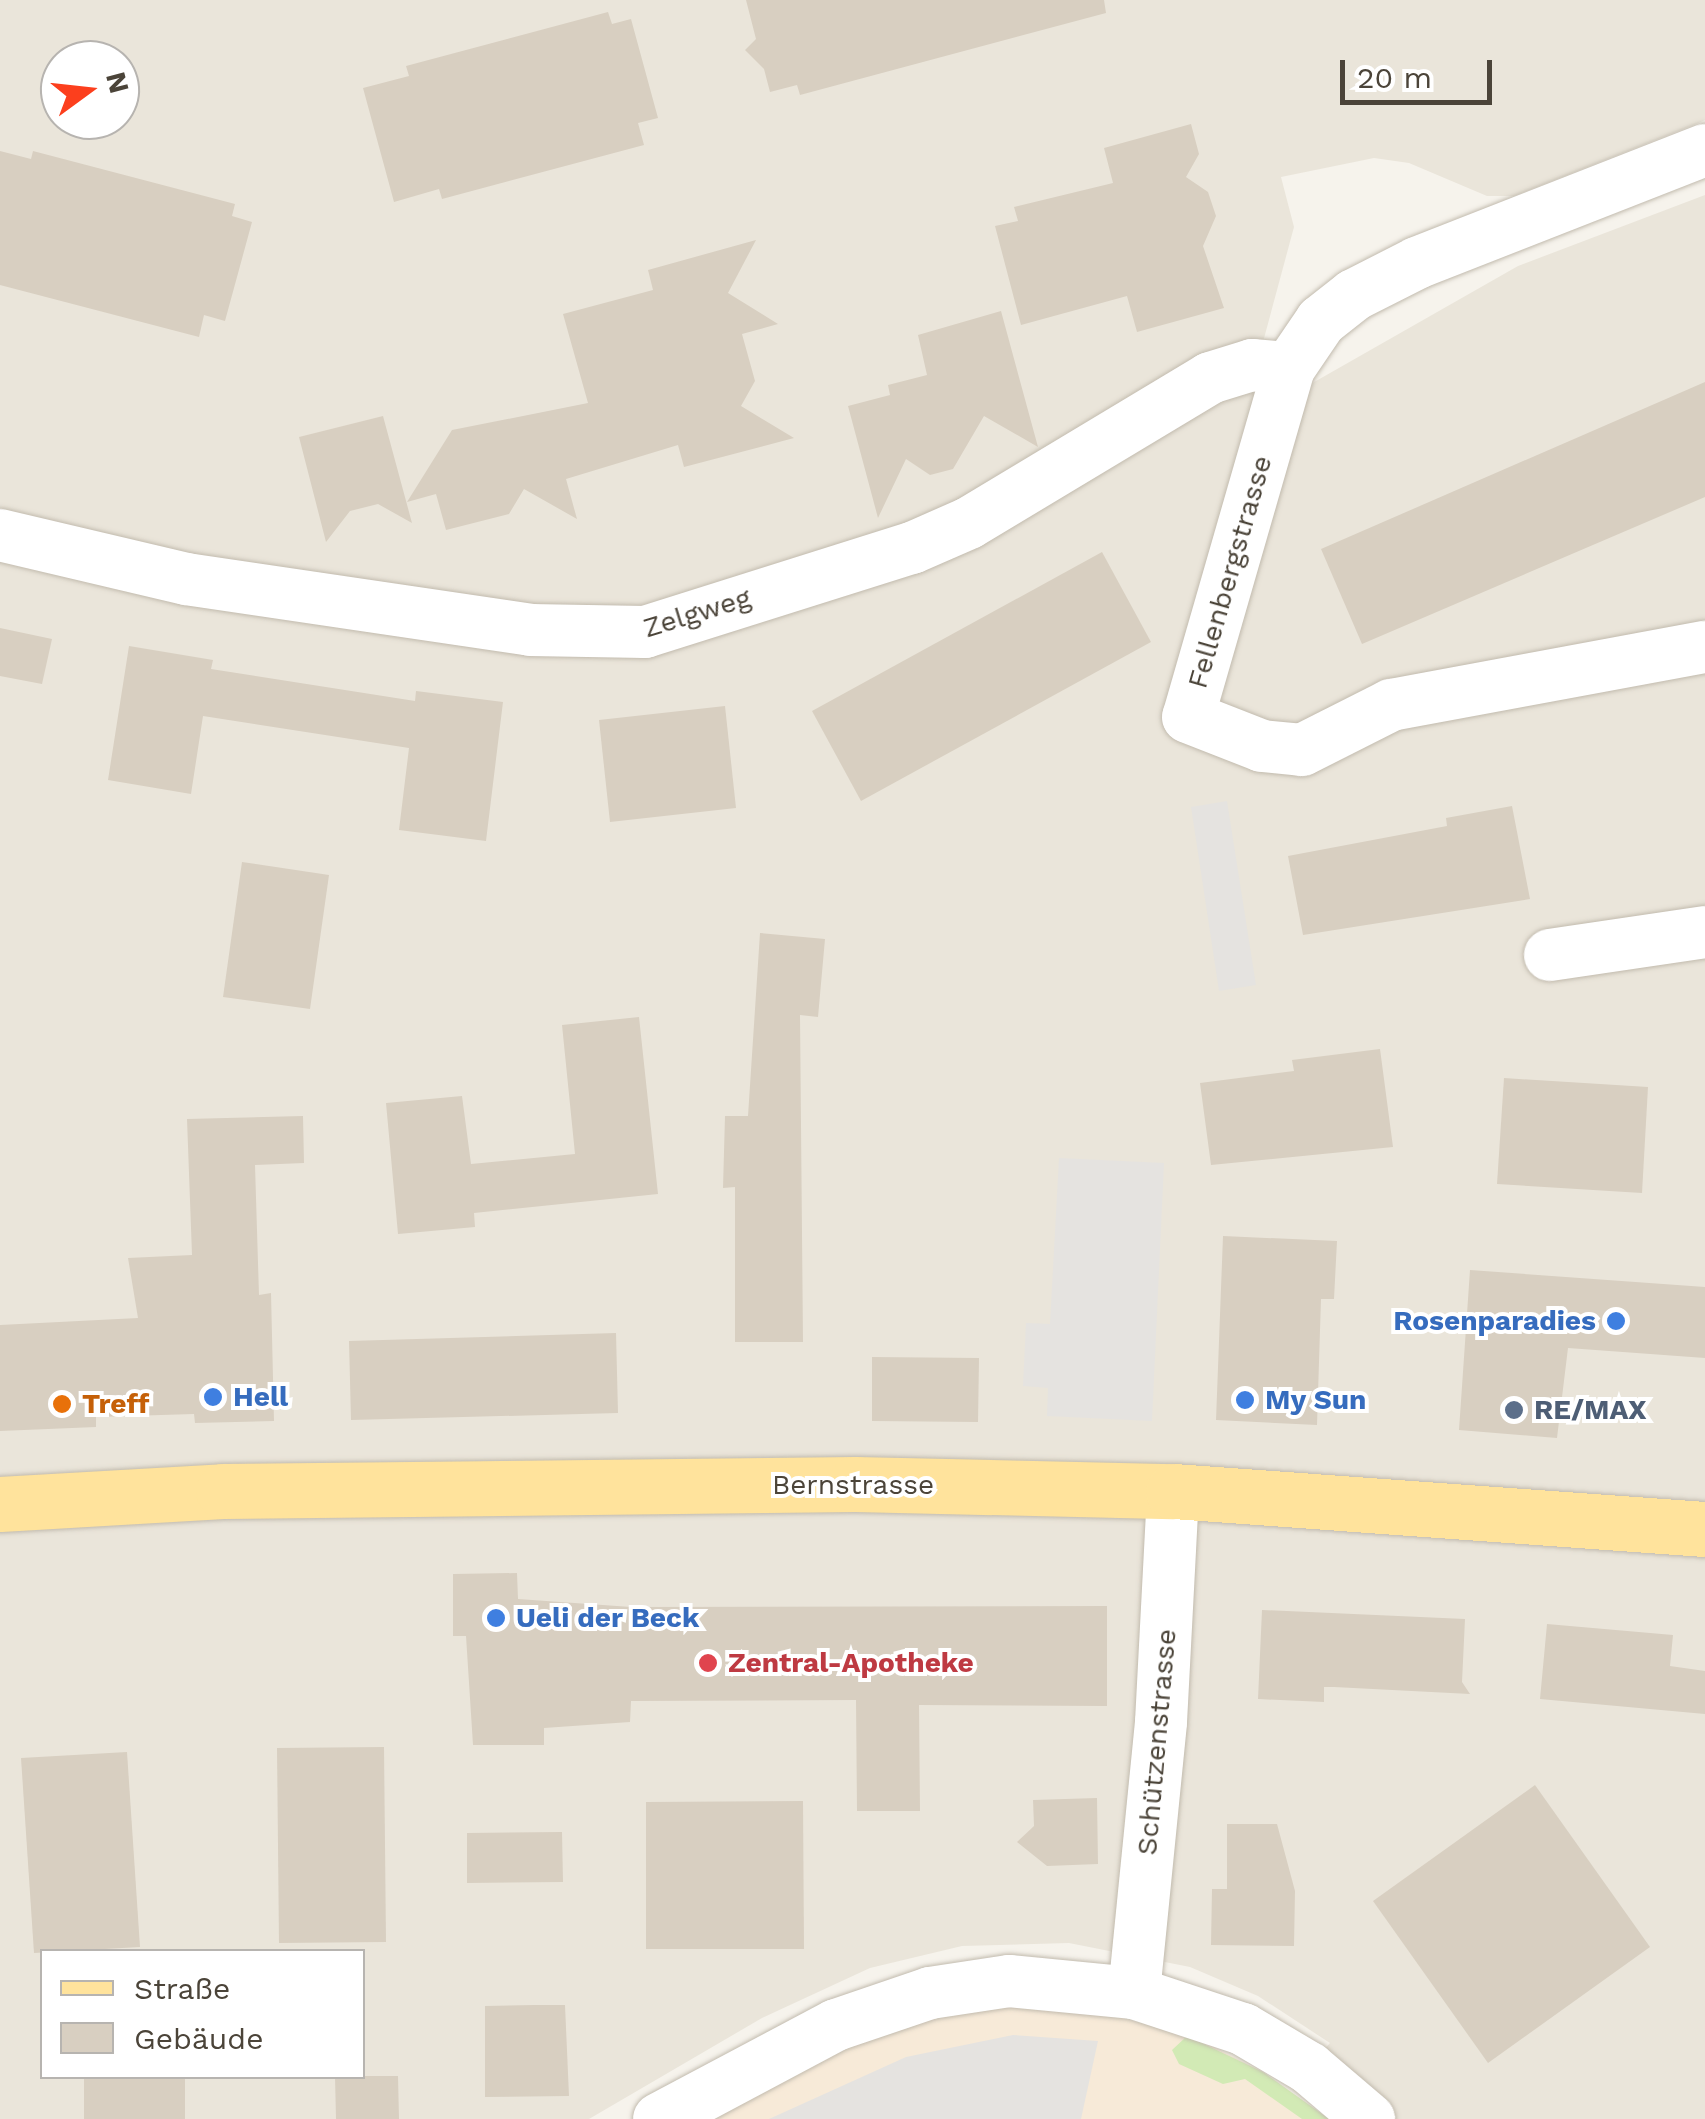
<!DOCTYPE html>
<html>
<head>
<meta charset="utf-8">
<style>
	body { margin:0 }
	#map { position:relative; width:1705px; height:2119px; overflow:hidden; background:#f6f3ec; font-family:"Work Sans",sans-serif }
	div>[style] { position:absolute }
	.residential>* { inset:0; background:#eae5da }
	.commercial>* { inset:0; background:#f7ead8 }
	.green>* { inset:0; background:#d2eab5 }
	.parking>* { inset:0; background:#e5e3e0 }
	.building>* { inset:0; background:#d8cfc1 }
	.roads { filter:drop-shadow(0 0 2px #c2bbae) drop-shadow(0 0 2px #c2bbae) }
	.minor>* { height:52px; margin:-26px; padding:0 26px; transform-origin:26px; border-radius:26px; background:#fff }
	.major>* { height:55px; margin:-27.5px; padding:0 27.5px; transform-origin:27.5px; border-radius:27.5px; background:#ffe39c }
	.dots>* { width:28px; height:28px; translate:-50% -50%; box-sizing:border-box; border:5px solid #fff; border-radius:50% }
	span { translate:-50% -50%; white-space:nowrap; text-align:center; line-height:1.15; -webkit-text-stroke:8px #fff; paint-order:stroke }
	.street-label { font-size:28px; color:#4b4439 }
	.shop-label { font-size:28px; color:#366cbe; font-weight:700 }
	.right { translate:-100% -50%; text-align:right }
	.left { translate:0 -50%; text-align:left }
	.food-label { font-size:28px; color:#c56008; font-weight:700 }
	.service-label { font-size:28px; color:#4e5e75; font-weight:700 }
	.health-label { font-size:28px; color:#be3a42; font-weight:700 }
	.legend { position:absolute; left:40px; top:1949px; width:325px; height:130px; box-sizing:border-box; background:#fff; border:2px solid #b7b4b0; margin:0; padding:12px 18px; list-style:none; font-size:30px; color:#4b4439 }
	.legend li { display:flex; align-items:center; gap:20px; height:50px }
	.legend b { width:50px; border:2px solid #b7b4b0 }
	.north { position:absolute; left:40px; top:40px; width:100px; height:100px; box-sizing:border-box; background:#fff; border:2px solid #b7b4b0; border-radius:50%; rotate:75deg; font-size:28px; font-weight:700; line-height:40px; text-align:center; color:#4b4439 }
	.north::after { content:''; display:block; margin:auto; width:35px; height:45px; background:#fc3f1d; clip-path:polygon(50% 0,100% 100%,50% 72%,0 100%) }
	.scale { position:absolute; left:1340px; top:60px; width:152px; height:45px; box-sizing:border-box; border:5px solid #4b4439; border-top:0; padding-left:12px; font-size:30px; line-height:35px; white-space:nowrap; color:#4b4439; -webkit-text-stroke:8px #fff; paint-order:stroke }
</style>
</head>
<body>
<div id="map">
	<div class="residential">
		<div style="clip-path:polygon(evenodd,0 0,1705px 0,1705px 120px,1696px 124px,1514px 196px,1487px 196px,1409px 163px,1374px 158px,1281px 177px,1294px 227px,1256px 368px,1309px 385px,1518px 266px,1705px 195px,1705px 2119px,1393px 2119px,1321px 2053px,1330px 2043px,1258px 1996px,1190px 1967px,1069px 1943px,962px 1946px,870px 1968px,762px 2018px,589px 2119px,0 2119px,0 0,60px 60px,120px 60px,120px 120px,60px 120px,60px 60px,0 0,42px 1952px,362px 1952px,362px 2076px,42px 2076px,42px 1952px)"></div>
	</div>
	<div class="commercial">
		<div style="clip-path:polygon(1011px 2007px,1095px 2011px,1192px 2036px,1263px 2072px,1329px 2119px,710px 2119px,844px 2048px,933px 2017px)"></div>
	</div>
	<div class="green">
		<div style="clip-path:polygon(1187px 2036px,1263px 2072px,1329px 2119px,1302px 2119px,1245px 2079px,1223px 2084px,1179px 2064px,1172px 2050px)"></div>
	</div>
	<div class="parking">
		<div style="clip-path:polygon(1227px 801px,1256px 985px,1219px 991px,1191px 807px)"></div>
		<div style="clip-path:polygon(1059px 1158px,1164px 1163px,1152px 1421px,1047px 1416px,1048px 1388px,1023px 1386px,1026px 1323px,1050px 1324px)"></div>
		<div style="clip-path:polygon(1013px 2035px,1098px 2041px,1081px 2119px,769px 2119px,906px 2057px)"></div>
	</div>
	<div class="building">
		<div style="clip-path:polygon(746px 0,1104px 0,1106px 13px,800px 95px,797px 85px,770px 92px,764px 69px,745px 50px,756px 39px)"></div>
		<div style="clip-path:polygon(608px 12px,612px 24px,631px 19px,658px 118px,638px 123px,644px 145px,442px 199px,439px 189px,394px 202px,363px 88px,409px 76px,406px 66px)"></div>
		<div style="clip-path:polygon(1191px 124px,1199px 154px,1186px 177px,1208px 192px,1216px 216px,1203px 246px,1224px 308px,1137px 332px,1127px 296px,1021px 325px,995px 226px,1018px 221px,1014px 207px,1113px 183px,1104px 148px)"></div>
		<div style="clip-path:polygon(0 151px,31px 159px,33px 151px,235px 204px,232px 216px,252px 222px,225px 321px,204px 315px,199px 337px,0 285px)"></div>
		<div style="clip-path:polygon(756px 240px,728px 293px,778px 324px,742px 334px,755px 381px,741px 406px,794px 438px,684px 467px,678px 445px,566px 479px,577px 519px,524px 489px,509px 514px,446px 530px,436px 494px,407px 502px,452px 430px,588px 403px,563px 314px,653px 290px,648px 270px)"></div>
		<div style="clip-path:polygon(1001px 311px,1038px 447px,984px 416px,953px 469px,930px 475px,906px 459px,878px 518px,848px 406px,890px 395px,888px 385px,927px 375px,918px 335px)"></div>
		<div style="clip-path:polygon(1705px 382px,1705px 497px,1362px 644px,1321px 549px)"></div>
		<div style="clip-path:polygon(383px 416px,412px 523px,378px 504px,350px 511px,326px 542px,299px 437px)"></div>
		<div style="clip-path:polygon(1102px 552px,1151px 642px,861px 801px,812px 711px)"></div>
		<div style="clip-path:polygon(0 628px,52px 639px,42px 684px,0 676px)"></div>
		<div style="clip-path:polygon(129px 646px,213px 660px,211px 669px,415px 701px,416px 691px,503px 702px,486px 841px,399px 830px,409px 748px,203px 716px,191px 794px,108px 780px)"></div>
		<div style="clip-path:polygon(725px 706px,736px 808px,610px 822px,599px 720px)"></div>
		<div style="clip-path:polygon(1512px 806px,1530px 899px,1303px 935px,1288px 856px,1447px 826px,1446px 818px)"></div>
		<div style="clip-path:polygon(242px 862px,329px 875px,310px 1009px,223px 997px)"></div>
		<div style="clip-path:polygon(760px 933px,825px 939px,818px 1017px,800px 1015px,803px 1342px,735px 1342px,735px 1187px,723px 1188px,725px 1116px,748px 1116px)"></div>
		<div style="clip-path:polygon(639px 1017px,658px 1194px,474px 1213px,475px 1227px,398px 1234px,386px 1103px,462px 1096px,471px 1164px,575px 1154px,562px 1025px)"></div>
		<div style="clip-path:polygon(1380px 1049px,1393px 1147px,1211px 1165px,1200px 1083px,1294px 1071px,1292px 1060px)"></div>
		<div style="clip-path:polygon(1504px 1078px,1648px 1087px,1642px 1193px,1497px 1184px)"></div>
		<div style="clip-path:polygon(303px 1116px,304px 1163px,255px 1165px,259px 1295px,271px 1293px,274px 1421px,195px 1423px,194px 1414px,96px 1417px,96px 1427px,0 1431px,0 1325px,138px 1318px,128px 1258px,192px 1255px,187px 1119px)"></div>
		<div style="clip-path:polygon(1223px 1236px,1337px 1241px,1334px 1299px,1321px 1299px,1317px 1425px,1216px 1420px)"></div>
		<div style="clip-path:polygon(1470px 1270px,1705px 1287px,1705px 1358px,1568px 1348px,1557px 1438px,1459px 1430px)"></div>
		<div style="clip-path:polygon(616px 1333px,618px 1413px,351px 1420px,349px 1341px)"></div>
		<div style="clip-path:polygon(872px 1357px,979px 1358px,978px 1422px,872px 1421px)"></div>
		<div style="clip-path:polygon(517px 1573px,518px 1599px,631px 1607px,1107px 1606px,1107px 1706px,919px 1705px,920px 1811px,857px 1811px,856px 1700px,631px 1701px,630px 1722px,544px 1728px,544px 1745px,473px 1745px,466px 1636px,453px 1636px,453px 1574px)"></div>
		<div style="clip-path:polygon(1262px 1610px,1465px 1619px,1462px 1682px,1470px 1694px,1334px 1687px,1324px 1687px,1324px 1702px,1258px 1699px)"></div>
		<div style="clip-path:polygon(1547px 1624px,1673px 1635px,1670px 1666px,1705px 1671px,1705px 1714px,1540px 1699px)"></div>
		<div style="clip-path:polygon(384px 1747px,386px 1942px,279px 1943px,277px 1748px)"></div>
		<div style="clip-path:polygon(127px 1752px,140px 1947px,34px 1953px,21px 1758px)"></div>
		<div style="clip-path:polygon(1535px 1785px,1650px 1947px,1488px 2063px,1373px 1901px)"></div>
		<div style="clip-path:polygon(1097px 1798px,1098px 1864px,1047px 1866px,1017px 1842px,1034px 1826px,1033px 1800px)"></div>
		<div style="clip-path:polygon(803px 1801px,804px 1949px,646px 1949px,646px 1802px)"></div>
		<div style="clip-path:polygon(1227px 1824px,1277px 1824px,1295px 1891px,1294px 1946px,1211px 1945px,1212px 1889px,1227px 1889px)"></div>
		<div style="clip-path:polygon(562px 1832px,563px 1882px,467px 1883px,467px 1833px)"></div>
		<div style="clip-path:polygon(535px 2005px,565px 2005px,569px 2096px,485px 2097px,485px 2006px)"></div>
		<div style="clip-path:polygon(84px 2076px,185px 2076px,185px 2119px,84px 2119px)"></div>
		<div style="clip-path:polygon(335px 2076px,398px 2076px,399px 2119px,336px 2119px)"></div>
	</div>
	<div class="roads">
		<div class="minor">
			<div style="left:1705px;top:150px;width:309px;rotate:158.6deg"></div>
			<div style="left:1417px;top:263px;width:71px;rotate:153.1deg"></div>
			<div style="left:1354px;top:295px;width:42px;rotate:141.8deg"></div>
			<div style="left:1321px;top:321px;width:57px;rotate:124.2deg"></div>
			<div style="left:1289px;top:368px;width:363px;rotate:106.1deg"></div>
			<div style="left:1188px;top:717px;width:79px;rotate:21.4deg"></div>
			<div style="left:1262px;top:746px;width:40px;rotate:5.7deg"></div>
			<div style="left:1302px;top:750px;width:100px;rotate:-26.8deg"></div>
			<div style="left:1391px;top:705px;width:319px;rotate:-10.5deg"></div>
			<div style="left:0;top:535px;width:191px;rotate:13.3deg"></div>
			<div style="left:186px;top:579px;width:348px;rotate:8.4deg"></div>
			<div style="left:530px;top:630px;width:115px;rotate:1deg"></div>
			<div style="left:645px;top:632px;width:280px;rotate:-17.5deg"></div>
			<div style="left:912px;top:548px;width:62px;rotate:-23.7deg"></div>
			<div style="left:969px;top:523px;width:281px;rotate:-31deg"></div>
			<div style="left:1210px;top:378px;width:44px;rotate:-17.2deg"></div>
			<div style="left:1252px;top:365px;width:37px;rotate:5deg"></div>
			<div style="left:1550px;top:955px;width:157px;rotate:-8.4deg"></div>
			<div style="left:1134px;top:1993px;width:272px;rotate:-84.3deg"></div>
			<div style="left:1161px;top:1722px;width:231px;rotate:-87deg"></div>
			<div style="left:659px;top:2119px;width:200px;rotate:-28deg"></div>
			<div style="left:836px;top:2025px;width:99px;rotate:-18.8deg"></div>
			<div style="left:930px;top:1993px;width:80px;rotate:-8.6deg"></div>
			<div style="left:1009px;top:1981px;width:126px;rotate:5.5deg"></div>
			<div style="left:1134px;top:1993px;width:115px;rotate:18.3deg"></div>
			<div style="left:1243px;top:2029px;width:77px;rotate:30.6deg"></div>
			<div style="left:1309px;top:2068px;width:79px;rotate:40.4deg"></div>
		</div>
		<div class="major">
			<div style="left:0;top:1504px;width:223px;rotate:-3.3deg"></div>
			<div style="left:223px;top:1491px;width:632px;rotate:-0.63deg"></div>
			<div style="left:855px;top:1484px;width:318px;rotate:1.3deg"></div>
			<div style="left:1173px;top:1491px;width:533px;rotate:4.09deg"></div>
		</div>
	</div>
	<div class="dots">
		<div style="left:1616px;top:1321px;background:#3f7fe0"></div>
		<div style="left:213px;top:1397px;background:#3f7fe0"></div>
		<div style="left:1245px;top:1400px;background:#3f7fe0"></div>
		<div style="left:62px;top:1404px;background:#e8710a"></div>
		<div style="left:1514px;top:1410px;background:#5c6f8a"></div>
		<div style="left:496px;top:1618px;background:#3f7fe0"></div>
		<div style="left:708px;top:1663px;background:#e0444e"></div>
	</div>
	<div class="street-label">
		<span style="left:1230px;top:572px;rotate:-74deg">Fellenbergstrasse</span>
		<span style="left:697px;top:613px;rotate:-17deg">Zelgweg</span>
		<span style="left:853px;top:1485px">Bernstrasse</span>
		<span style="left:1157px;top:1742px;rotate:-85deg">Schützenstrasse</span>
	</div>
	<div class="shop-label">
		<span class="right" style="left:1596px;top:1321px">Rosenparadies</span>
		<span class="left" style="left:233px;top:1397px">Hell</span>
		<span class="left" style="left:1265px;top:1400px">My Sun</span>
		<span class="left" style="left:516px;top:1618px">Ueli der Beck</span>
	</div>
	<div class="food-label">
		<span class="left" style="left:82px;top:1404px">Treff</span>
	</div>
	<div class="service-label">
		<span class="left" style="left:1534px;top:1410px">RE/MAX</span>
	</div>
	<div class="health-label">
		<span class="left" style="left:728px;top:1663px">Zentral-Apotheke</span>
	</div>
	<ul class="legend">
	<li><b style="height:12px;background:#ffe39c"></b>Straße</li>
	<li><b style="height:28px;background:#d8cfc1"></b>Gebäude</li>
	</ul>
	<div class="north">N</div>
	<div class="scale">20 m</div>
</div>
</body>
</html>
